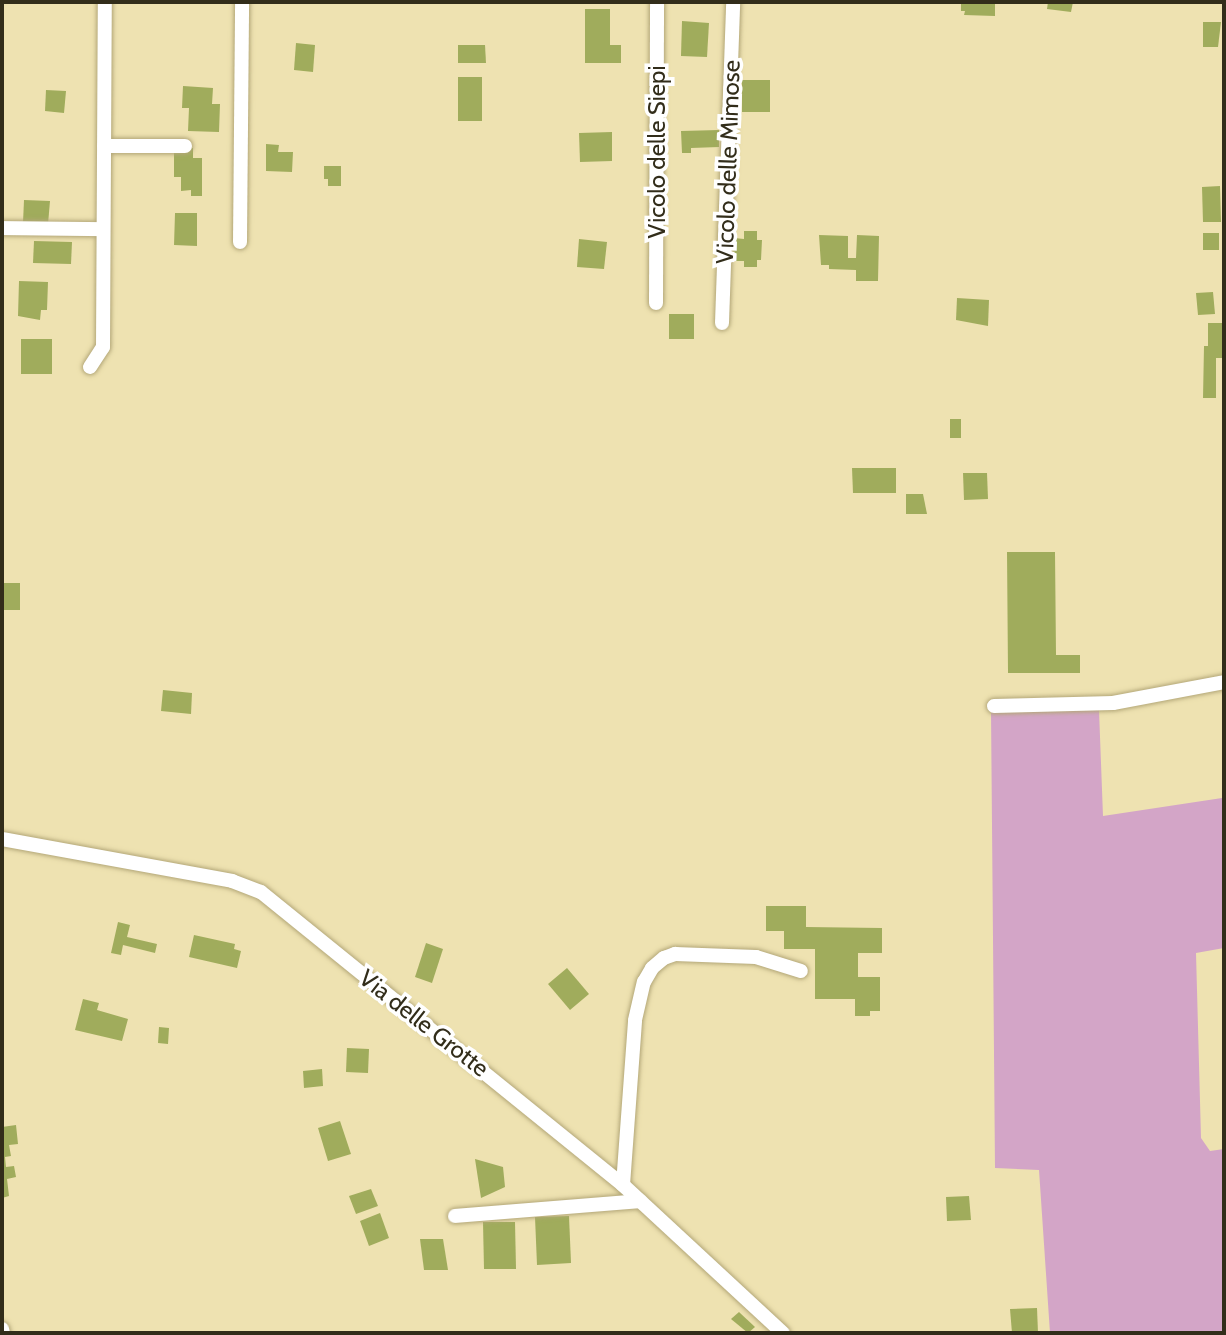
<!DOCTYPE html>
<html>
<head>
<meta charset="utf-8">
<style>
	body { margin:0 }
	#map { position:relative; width:1226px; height:1335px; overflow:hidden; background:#eee2b1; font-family:Cabin,sans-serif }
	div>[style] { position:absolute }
	.green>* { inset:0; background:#d3a5c7 }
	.building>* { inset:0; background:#a0ac5c }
	.roads { filter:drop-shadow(0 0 2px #b3a778) drop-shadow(0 0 2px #b3a778) }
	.minor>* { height:14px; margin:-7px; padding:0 7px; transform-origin:7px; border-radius:7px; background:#fff }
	span { translate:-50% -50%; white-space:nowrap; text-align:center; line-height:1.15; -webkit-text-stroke:7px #fff; paint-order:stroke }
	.street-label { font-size:24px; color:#322d1a }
	.frame { position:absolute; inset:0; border:4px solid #322d1a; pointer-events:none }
</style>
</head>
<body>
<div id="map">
	<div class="green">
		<div style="clip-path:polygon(1099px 710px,1103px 816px,1222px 798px,1224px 948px,1196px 953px,1201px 1138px,1210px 1151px,1224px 1149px,1224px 1333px,1050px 1333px,1039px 1170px,995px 1168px,991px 711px)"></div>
	</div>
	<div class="building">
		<div style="clip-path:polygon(961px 2px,995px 2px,995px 16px,964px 15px,965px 11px,961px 11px)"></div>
		<div style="clip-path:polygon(1048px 2px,1073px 2px,1071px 12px,1047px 9px)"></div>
		<div style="clip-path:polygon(585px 9px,610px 9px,610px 45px,621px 45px,621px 63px,585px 63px)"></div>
		<div style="clip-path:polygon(682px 21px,709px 23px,707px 57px,681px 56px)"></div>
		<div style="clip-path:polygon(1203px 22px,1221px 22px,1218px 47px,1203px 47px)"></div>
		<div style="clip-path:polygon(296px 43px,315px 45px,313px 72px,294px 70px)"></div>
		<div style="clip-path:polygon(458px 45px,485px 45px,486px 63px,458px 63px)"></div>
		<div style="clip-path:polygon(458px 77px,482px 77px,482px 121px,458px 121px)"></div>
		<div style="clip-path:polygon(742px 80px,770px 80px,770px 112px,742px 112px)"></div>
		<div style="clip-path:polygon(183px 86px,213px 88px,212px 104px,220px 104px,219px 132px,188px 131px,189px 108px,182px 108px)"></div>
		<div style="clip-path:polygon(46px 90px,66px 91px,64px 113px,45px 111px)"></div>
		<div style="clip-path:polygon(719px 130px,719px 147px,691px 148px,691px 153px,682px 153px,681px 131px)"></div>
		<div style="clip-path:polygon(612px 132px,612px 161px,580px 162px,579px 133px)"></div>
		<div style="clip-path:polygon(266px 144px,279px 145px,278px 152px,293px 152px,292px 172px,266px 171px)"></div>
		<div style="clip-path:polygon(174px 148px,193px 148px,193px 158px,202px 158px,202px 196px,191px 196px,191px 190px,181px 191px,181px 177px,174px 177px)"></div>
		<div style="clip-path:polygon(324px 166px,341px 166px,341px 186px,328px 186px,328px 179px,324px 179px)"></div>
		<div style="clip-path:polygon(1220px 186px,1221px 222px,1203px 222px,1202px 187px)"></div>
		<div style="clip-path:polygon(24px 200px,50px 201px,48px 224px,23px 223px)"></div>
		<div style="clip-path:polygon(175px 213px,197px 213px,197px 246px,174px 245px)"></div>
		<div style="clip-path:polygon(744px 231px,757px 231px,757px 240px,762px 240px,761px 260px,757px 260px,757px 267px,744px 267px,744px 261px,733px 261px,734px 238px,744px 239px)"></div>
		<div style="clip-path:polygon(1203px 233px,1219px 233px,1219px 250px,1203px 250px)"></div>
		<div style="clip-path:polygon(819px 235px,848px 236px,848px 258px,856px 258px,857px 235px,879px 236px,878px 281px,856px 281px,856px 270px,829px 269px,829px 265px,821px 265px)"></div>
		<div style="clip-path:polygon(579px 239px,607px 242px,604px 269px,577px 267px)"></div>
		<div style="clip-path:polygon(34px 241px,72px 242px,71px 264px,33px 263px)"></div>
		<div style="clip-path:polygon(19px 281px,48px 282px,47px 310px,41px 310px,40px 320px,18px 316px)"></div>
		<div style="clip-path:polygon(1213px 292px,1215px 314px,1198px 315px,1196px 293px)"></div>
		<div style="clip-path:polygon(957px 298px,989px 300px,988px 326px,956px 320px)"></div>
		<div style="clip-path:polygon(669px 314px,694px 314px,694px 339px,669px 339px)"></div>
		<div style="clip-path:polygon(1208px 323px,1224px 323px,1224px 358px,1216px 358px,1216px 398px,1203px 398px,1204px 346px,1208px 346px)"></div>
		<div style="clip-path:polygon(21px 339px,52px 339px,52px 374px,21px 374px)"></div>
		<div style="clip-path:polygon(950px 419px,961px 419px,961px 438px,950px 438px)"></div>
		<div style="clip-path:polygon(852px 468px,896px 468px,896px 493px,853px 493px)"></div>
		<div style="clip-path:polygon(963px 473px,987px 473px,988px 499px,964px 500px)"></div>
		<div style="clip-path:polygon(906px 494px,923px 494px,927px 514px,906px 514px)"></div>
		<div style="clip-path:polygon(1007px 552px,1055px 552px,1056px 655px,1080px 655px,1080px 673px,1008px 673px)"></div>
		<div style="clip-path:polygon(2px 583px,20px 583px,20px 610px,2px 610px)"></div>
		<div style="clip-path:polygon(163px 690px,192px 693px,191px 714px,161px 711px)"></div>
		<div style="clip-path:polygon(766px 906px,806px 906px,806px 927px,882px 928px,882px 953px,858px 953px,858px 977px,880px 977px,880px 1011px,870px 1011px,870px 1016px,855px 1016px,855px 999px,815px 999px,815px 949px,784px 949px,784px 931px,766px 931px)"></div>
		<div style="clip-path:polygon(118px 922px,130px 925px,127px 937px,157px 944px,155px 953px,123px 945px,121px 955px,111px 953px)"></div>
		<div style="clip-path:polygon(194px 935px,235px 944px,234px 949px,241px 951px,237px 968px,189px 957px)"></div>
		<div style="clip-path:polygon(426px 943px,443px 949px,432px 983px,415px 977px)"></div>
		<div style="clip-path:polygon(567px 968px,589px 994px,570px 1010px,548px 984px)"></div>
		<div style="clip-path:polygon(83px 999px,99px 1003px,97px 1010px,128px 1019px,122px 1041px,75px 1030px)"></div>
		<div style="clip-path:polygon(159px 1027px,169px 1028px,168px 1044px,158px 1043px)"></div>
		<div style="clip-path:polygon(347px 1048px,369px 1049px,368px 1073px,346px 1072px)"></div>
		<div style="clip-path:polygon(322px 1069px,323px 1086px,304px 1088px,303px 1071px)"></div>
		<div style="clip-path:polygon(340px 1121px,351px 1154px,328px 1161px,318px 1128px)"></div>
		<div style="clip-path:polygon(16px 1125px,18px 1144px,9px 1145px,11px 1156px,5px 1157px,6px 1167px,14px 1166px,16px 1177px,7px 1179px,9px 1196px,2px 1198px,2px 1127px)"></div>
		<div style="clip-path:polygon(475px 1159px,503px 1167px,505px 1187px,481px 1198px)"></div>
		<div style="clip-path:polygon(371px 1189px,378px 1206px,356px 1214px,349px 1196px)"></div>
		<div style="clip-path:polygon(969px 1196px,971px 1220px,947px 1221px,946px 1197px)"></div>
		<div style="clip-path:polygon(380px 1213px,389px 1238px,369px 1246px,360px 1221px)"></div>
		<div style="clip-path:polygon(569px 1216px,571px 1263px,537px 1265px,535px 1217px)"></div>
		<div style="clip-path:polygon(483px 1222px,515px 1222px,516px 1269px,484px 1269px)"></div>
		<div style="clip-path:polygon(420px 1239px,443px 1239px,448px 1270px,424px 1270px)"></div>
		<div style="clip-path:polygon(1037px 1308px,1038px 1333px,1012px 1333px,1010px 1309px)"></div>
		<div style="clip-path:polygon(739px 1312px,755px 1327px,748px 1333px,731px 1319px)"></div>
	</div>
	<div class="roads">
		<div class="minor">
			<div style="left:104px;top:146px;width:81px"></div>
			<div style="left:2px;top:228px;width:101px;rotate:0.6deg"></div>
			<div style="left:240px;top:242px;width:240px;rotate:-89.5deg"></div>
			<div style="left:656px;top:303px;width:301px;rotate:-89.8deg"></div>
			<div style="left:722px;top:323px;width:321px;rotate:-88deg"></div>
			<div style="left:90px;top:367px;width:24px;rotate:-57deg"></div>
			<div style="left:103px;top:347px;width:345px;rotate:-89.7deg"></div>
			<div style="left:994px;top:706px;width:119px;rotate:-1.4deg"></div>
			<div style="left:1113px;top:703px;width:113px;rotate:-10.7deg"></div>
			<div style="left:2px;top:839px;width:234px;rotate:10.3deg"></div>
			<div style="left:232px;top:881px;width:31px;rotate:21deg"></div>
			<div style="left:261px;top:892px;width:466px;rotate:39deg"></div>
			<div style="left:623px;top:1185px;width:218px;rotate:42.8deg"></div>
			<div style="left:623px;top:1185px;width:165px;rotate:-85.8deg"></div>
			<div style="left:635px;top:1020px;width:39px;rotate:-77deg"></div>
			<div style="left:644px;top:982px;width:16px;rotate:-60deg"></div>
			<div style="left:652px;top:968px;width:16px;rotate:-40deg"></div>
			<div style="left:664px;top:958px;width:12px;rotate:-20deg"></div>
			<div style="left:675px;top:954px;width:81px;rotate:2.1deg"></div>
			<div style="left:756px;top:957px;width:47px;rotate:17.3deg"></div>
			<div style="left:455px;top:1216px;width:186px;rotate:-4.6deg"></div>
			<div style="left:2px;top:1329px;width:4px;rotate:76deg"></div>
		</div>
	</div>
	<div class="street-label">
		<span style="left:657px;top:152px;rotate:-90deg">Vicolo delle Siepi</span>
		<span style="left:728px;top:162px;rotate:-88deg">Vicolo delle Mimose</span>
		<span style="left:424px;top:1023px;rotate:38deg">Via delle Grotte</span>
	</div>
	<div class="frame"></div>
</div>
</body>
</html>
